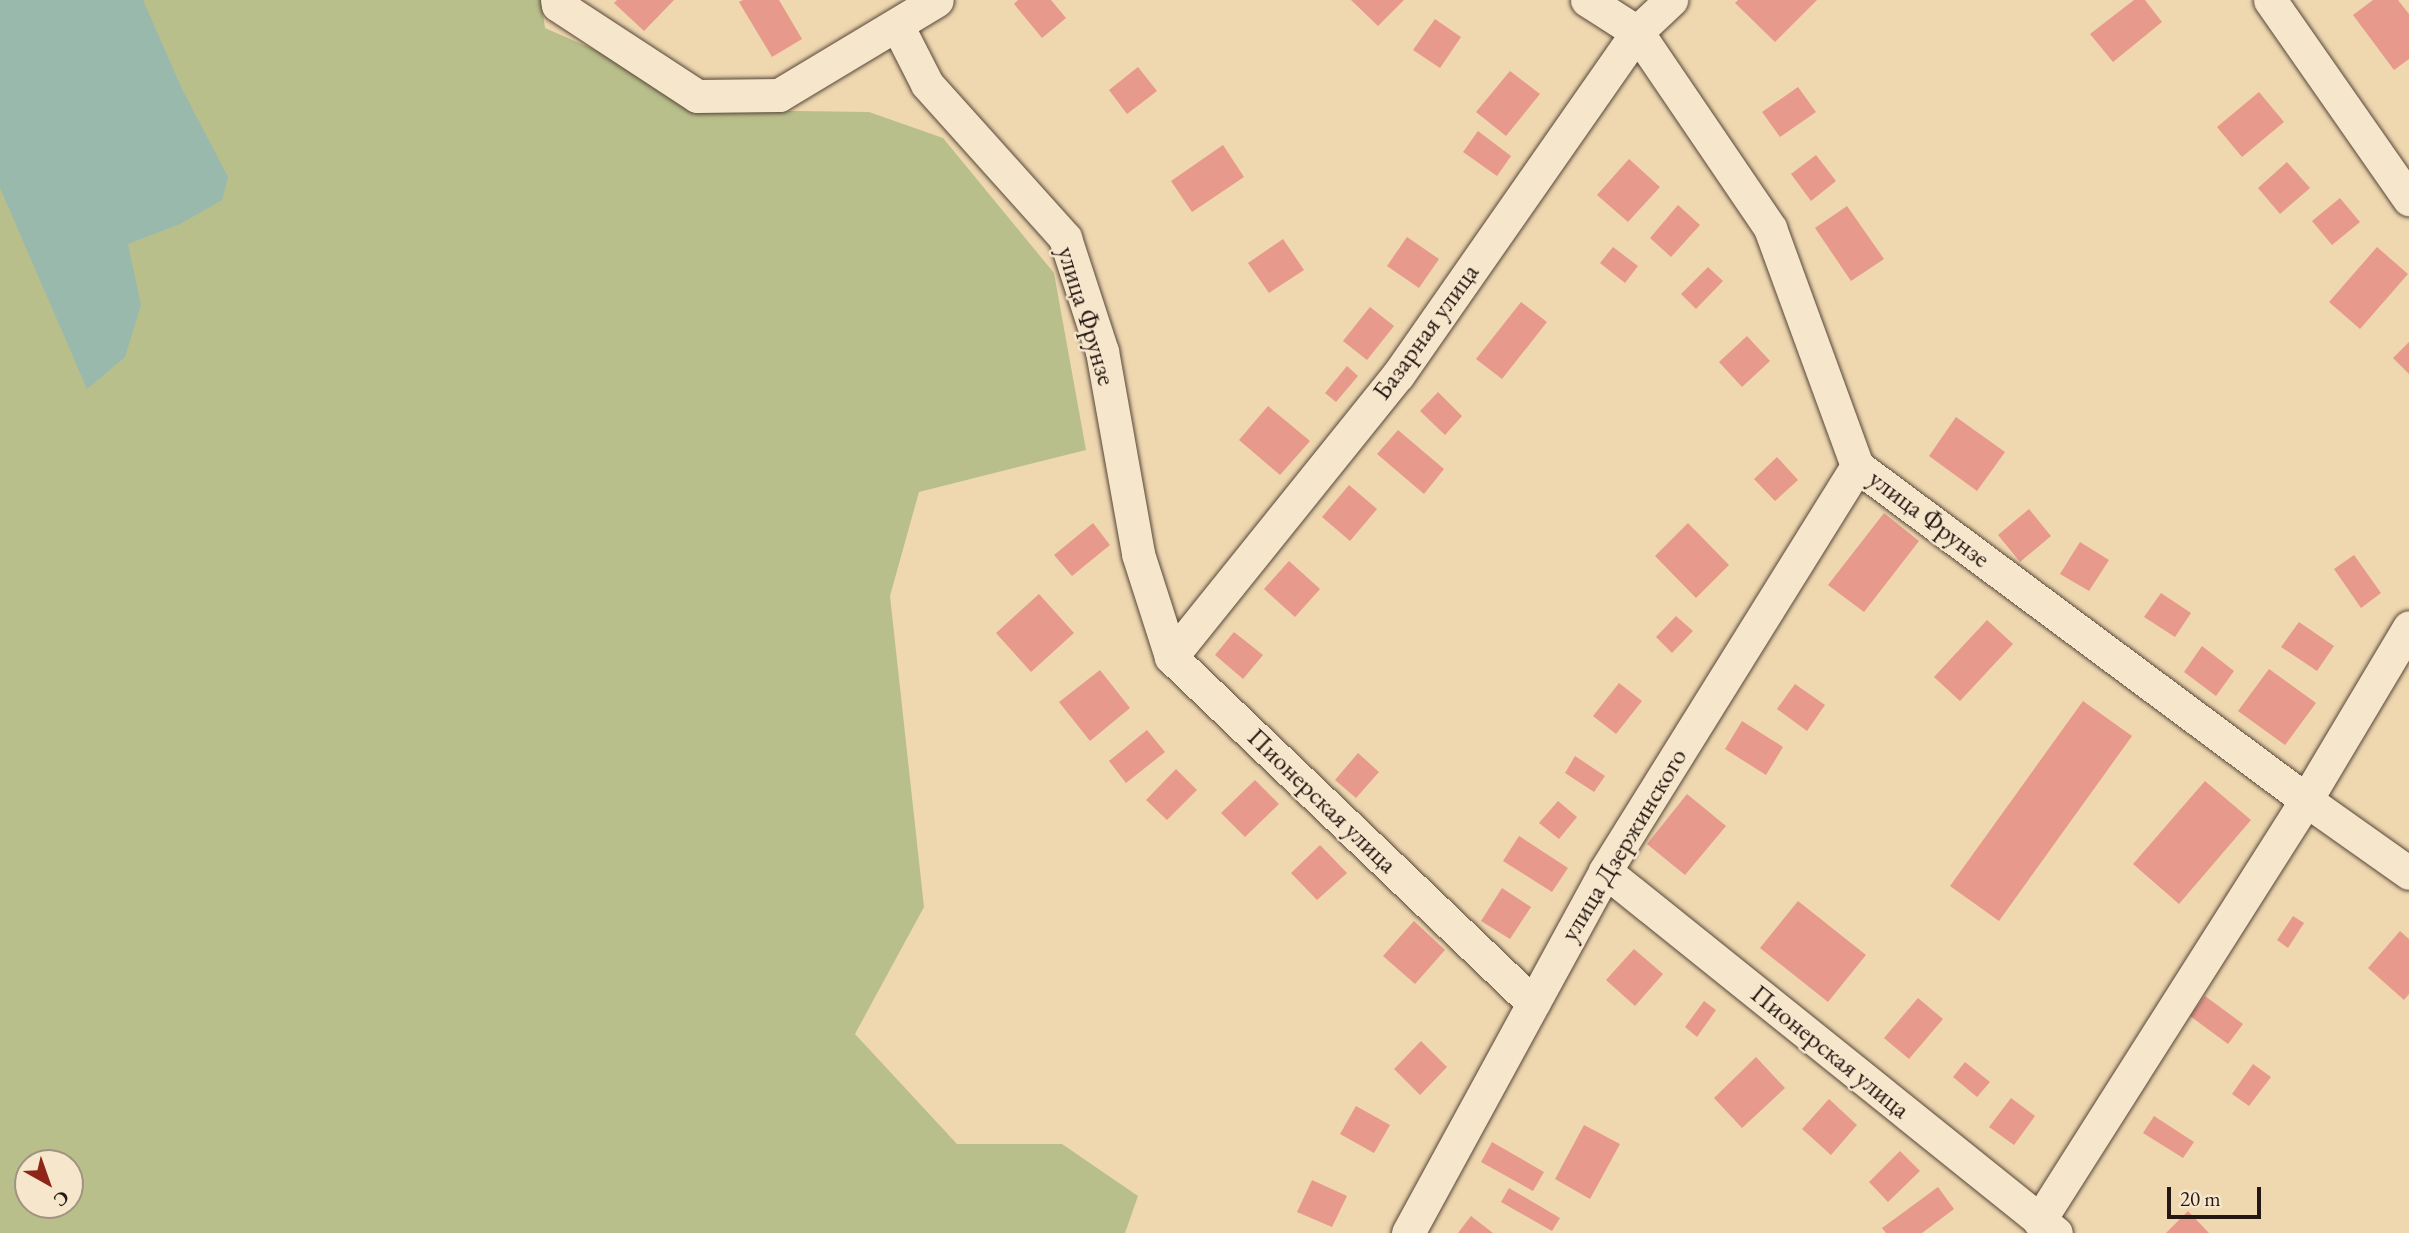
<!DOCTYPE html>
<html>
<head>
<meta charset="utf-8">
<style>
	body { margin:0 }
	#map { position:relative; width:2409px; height:1233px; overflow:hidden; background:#efd8b0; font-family:"EB Garamond",serif }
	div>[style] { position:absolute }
	.green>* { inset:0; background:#b9bf8b }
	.water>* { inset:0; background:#9ab9ad }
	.building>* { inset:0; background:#e7998c }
	.roads { filter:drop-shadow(0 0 2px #574639) drop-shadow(0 0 2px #574639) }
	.street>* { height:33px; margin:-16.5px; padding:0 16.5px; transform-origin:16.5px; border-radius:16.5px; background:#f5e6cc }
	span { translate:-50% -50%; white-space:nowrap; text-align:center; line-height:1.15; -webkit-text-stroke:5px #f5e6cc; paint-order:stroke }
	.street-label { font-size:26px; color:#241611 }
	.north { position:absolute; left:14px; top:1149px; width:70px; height:70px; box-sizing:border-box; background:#f5e6cc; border:2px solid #a19381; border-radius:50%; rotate:140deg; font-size:19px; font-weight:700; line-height:28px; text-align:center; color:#241611 }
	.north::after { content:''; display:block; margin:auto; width:24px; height:32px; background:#8f2418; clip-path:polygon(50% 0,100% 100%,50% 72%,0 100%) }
	.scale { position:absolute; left:2167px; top:1187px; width:94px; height:32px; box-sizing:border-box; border:4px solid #241611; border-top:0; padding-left:9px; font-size:21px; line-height:24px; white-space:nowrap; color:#241611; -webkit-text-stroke:5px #f5e6cc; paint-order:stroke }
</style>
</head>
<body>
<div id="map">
	<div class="green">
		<div style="clip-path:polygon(evenodd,0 0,541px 0,545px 28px,733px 110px,869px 112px,943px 138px,1054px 273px,1086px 450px,919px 492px,890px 596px,924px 907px,855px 1034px,957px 1144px,1062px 1144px,1138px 1196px,1125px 1233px,0 1233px,0 0,28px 1163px,70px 1163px,70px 1205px,28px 1205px,28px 1163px)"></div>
	</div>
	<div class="water">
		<div style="clip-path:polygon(0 0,143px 0,182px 89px,228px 177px,222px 200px,180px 224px,128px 244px,141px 305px,125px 357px,87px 389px,0 188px)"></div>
	</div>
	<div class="building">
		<div style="clip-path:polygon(617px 0,674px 0,644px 31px,614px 3px)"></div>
		<div style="clip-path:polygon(743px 0,779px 0,802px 39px,772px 57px,739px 2px)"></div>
		<div style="clip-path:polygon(1018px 0,1051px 0,1066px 18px,1042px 38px,1014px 4px)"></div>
		<div style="clip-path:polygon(1351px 0,1404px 0,1378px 26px)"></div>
		<div style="clip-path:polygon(1738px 0,1817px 0,1775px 42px,1735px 3px)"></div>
		<div style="clip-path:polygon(2134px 0,2145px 0,2162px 22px,2113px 62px,2090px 34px)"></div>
		<div style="clip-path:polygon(2373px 0,2398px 0,2409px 14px,2409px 59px,2394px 70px,2353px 15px)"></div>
		<div style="clip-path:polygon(1435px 19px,1461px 37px,1440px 68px,1413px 50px)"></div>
		<div style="clip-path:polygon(1138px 67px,1157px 91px,1127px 114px,1109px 90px)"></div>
		<div style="clip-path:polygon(1510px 71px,1540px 94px,1506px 136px,1476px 112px)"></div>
		<div style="clip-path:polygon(1798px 87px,1816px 112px,1780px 137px,1762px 112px)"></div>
		<div style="clip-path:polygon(2259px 92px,2284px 122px,2242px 157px,2217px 127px)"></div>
		<div style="clip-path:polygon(1478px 131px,1511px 156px,1497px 176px,1463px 152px)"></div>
		<div style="clip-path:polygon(1223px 145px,1244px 177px,1192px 212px,1171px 181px)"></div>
		<div style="clip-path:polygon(1816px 155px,1836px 181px,1811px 201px,1791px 174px)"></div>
		<div style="clip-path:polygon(1629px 159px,1660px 187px,1628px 222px,1597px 195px)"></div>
		<div style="clip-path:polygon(2287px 162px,2310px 188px,2280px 214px,2258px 188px)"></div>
		<div style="clip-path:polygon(2340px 198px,2360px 222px,2332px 245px,2312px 221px)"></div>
		<div style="clip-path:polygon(1678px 205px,1700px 225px,1671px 257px,1650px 238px)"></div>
		<div style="clip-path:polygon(1847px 206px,1884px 259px,1851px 281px,1815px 228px)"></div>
		<div style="clip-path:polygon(1407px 237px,1439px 259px,1419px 288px,1387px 266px)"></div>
		<div style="clip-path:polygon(1283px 239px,1304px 270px,1269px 293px,1248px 263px)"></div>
		<div style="clip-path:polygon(1613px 247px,1638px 266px,1625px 283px,1600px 263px)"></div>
		<div style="clip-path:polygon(2377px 247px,2408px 274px,2360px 329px,2329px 302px)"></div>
		<div style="clip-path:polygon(1708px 267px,1723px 281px,1696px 309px,1681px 294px)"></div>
		<div style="clip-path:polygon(1521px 302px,1547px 322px,1502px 379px,1476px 359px)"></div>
		<div style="clip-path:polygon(1370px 307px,1394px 326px,1367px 360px,1343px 341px)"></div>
		<div style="clip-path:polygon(1747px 336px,1770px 361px,1742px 387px,1719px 362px)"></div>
		<div style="clip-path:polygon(2409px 342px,2409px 374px,2393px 358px)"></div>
		<div style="clip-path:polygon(1347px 366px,1358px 376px,1336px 402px,1325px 393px)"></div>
		<div style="clip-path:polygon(1438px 392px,1462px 416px,1445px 435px,1420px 411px)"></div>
		<div style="clip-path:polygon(1268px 406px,1310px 441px,1280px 475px,1239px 440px)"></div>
		<div style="clip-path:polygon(1956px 417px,2005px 452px,1977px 491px,1929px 456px)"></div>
		<div style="clip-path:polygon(1398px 430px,1444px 469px,1424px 494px,1377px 454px)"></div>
		<div style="clip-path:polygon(1777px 457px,1798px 480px,1775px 501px,1754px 479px)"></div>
		<div style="clip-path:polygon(1349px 485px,1377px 509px,1350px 541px,1322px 517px)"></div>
		<div style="clip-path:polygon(2029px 509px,2051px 536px,2020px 562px,1998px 535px)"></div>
		<div style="clip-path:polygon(1884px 513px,1919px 541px,1864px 612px,1828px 585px)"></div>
		<div style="clip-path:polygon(1093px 523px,1110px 545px,1072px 576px,1054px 555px)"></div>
		<div style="clip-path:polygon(1688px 523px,1729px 565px,1696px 598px,1655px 556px)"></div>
		<div style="clip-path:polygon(2080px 542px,2109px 560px,2089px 591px,2060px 574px)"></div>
		<div style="clip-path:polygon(2354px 555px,2381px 593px,2361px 608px,2334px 569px)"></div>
		<div style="clip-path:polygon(1289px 561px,1320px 589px,1295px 617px,1264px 589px)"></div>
		<div style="clip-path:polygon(2161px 593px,2191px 613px,2175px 637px,2144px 617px)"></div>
		<div style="clip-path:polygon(1039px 594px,1074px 633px,1031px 672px,996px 633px)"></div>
		<div style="clip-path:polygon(1676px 616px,1693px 631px,1672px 653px,1656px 637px)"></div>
		<div style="clip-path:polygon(1987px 620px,2013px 644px,1960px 701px,1934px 677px)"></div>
		<div style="clip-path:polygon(2299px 622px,2334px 646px,2317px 671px,2281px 647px)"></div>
		<div style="clip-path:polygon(1234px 632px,1263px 655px,1243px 679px,1215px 655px)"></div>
		<div style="clip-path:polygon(2202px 646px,2234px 671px,2216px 696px,2184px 672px)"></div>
		<div style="clip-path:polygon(2269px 669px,2316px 703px,2285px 745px,2238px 711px)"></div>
		<div style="clip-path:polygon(1100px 670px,1130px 708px,1090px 741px,1059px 702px)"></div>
		<div style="clip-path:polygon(1619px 683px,1642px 701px,1616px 734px,1593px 716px)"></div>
		<div style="clip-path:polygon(1795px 684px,1825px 705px,1807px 731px,1777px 709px)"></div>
		<div style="clip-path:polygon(2083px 701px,2132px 736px,1999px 921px,1950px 886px)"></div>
		<div style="clip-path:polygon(1742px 721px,1783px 747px,1766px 775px,1725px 749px)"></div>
		<div style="clip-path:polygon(1147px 730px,1165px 752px,1126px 783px,1109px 761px)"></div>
		<div style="clip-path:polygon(1358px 753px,1379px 772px,1356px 798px,1335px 780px)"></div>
		<div style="clip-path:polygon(1575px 756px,1605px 776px,1594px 792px,1565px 773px)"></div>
		<div style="clip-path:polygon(1176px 769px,1197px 790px,1167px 820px,1146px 800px)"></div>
		<div style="clip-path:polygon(1255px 780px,1279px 804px,1245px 837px,1221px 813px)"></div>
		<div style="clip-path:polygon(2205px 781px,2251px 820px,2179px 904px,2133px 864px)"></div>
		<div style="clip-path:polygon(1687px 794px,1726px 826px,1685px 875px,1647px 844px)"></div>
		<div style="clip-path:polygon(1558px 801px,1577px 817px,1559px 839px,1539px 823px)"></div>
		<div style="clip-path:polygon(1519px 836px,1568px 868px,1552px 892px,1503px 861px)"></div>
		<div style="clip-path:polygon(1320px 845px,1347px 873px,1317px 900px,1291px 873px)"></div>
		<div style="clip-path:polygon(1502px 888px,1531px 907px,1510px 939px,1481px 921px)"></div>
		<div style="clip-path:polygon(1798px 901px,1866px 955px,1828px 1002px,1760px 948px)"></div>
		<div style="clip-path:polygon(2293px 916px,2304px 923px,2288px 948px,2277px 940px)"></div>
		<div style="clip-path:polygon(1414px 921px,1445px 950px,1415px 984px,1383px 956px)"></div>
		<div style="clip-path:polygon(2400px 931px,2409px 939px,2409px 994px,2404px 1000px,2368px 968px)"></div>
		<div style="clip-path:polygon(1634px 949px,1663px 974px,1635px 1006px,1606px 980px)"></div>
		<div style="clip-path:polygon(2205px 996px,2243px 1024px,2228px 1044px,2190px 1016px)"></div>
		<div style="clip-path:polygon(1918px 998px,1943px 1019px,1909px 1059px,1884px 1038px)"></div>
		<div style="clip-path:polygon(1704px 1001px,1716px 1010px,1697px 1037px,1685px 1027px)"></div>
		<div style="clip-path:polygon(1421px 1041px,1447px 1067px,1420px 1095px,1394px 1069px)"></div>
		<div style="clip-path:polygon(1756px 1057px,1785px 1088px,1742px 1128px,1714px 1098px)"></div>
		<div style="clip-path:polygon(1965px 1062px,1990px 1082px,1977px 1097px,1953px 1077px)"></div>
		<div style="clip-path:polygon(2253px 1064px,2271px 1077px,2249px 1106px,2232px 1094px)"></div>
		<div style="clip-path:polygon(2011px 1098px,2035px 1116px,2014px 1145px,1989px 1127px)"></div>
		<div style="clip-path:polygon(1829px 1099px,1857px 1125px,1831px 1155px,1802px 1129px)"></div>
		<div style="clip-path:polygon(1356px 1106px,1390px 1125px,1374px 1153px,1340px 1134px)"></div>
		<div style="clip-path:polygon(2154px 1116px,2194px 1142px,2183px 1158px,2143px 1133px)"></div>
		<div style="clip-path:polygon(1584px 1125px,1620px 1144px,1590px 1199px,1555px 1179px)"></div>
		<div style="clip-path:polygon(1492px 1142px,1544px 1172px,1533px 1191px,1481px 1162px)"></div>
		<div style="clip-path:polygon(1900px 1151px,1920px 1171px,1888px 1202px,1869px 1182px)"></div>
		<div style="clip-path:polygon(1312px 1180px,1347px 1196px,1332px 1227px,1297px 1212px)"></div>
		<div style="clip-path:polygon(1938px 1187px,1954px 1209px,1922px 1233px,1886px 1233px,1882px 1228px)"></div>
		<div style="clip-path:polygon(1509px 1188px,1560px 1218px,1552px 1231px,1501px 1202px)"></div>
		<div style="clip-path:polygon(2188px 1211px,2209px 1233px,2166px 1233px)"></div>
		<div style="clip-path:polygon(1471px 1216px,1493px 1233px,1458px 1233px)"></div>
	</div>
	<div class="roads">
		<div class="street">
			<div style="left:557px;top:0;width:5px;rotate:79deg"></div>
			<div style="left:558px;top:5px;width:166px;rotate:33.2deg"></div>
			<div style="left:697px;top:96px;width:82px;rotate:-0.7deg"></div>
			<div style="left:779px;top:95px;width:184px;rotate:-31deg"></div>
			<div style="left:1587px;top:0;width:59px;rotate:32.6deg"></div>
			<div style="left:1637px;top:32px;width:237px;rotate:55.8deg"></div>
			<div style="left:1770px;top:228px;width:253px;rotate:69.9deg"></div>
			<div style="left:1857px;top:466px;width:560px;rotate:36.64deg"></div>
			<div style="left:2306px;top:800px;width:126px;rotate:35.3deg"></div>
			<div style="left:2270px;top:0;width:243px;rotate:55.1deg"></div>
			<div style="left:897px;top:25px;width:66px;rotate:63deg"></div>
			<div style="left:927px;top:84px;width:207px;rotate:48.1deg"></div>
			<div style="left:1065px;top:238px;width:119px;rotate:71.9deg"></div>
			<div style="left:1102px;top:351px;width:206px;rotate:79.9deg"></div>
			<div style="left:1138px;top:554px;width:108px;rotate:72.2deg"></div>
			<div style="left:1171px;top:657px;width:501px;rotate:43.71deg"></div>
			<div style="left:1171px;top:657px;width:362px;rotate:-51.2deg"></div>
			<div style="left:1398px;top:375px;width:418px;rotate:-55.1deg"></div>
			<div style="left:1637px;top:32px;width:47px;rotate:-43.3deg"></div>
			<div style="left:1605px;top:871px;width:578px;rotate:38.75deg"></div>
			<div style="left:2039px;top:1221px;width:499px;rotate:-57.6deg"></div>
			<div style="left:2306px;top:800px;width:201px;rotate:-59.2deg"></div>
			<div style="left:1408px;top:1233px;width:412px;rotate:-61.4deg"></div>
			<div style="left:1605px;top:871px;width:477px;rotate:-58.1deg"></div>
		</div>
	</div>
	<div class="street-label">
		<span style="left:1086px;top:316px;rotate:73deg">улица Фрунзе</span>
		<span style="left:1426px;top:332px;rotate:-54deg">Базарная улица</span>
		<span style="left:1929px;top:519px;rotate:37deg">улица Фрунзе</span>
		<span style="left:1322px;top:801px;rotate:44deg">Пионерская улица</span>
		<span style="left:1624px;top:845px;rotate:-59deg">улица Дзержинского</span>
		<span style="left:1830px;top:1052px;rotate:39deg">Пионерская улица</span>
	</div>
	<div class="north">С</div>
	<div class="scale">20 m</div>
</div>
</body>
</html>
